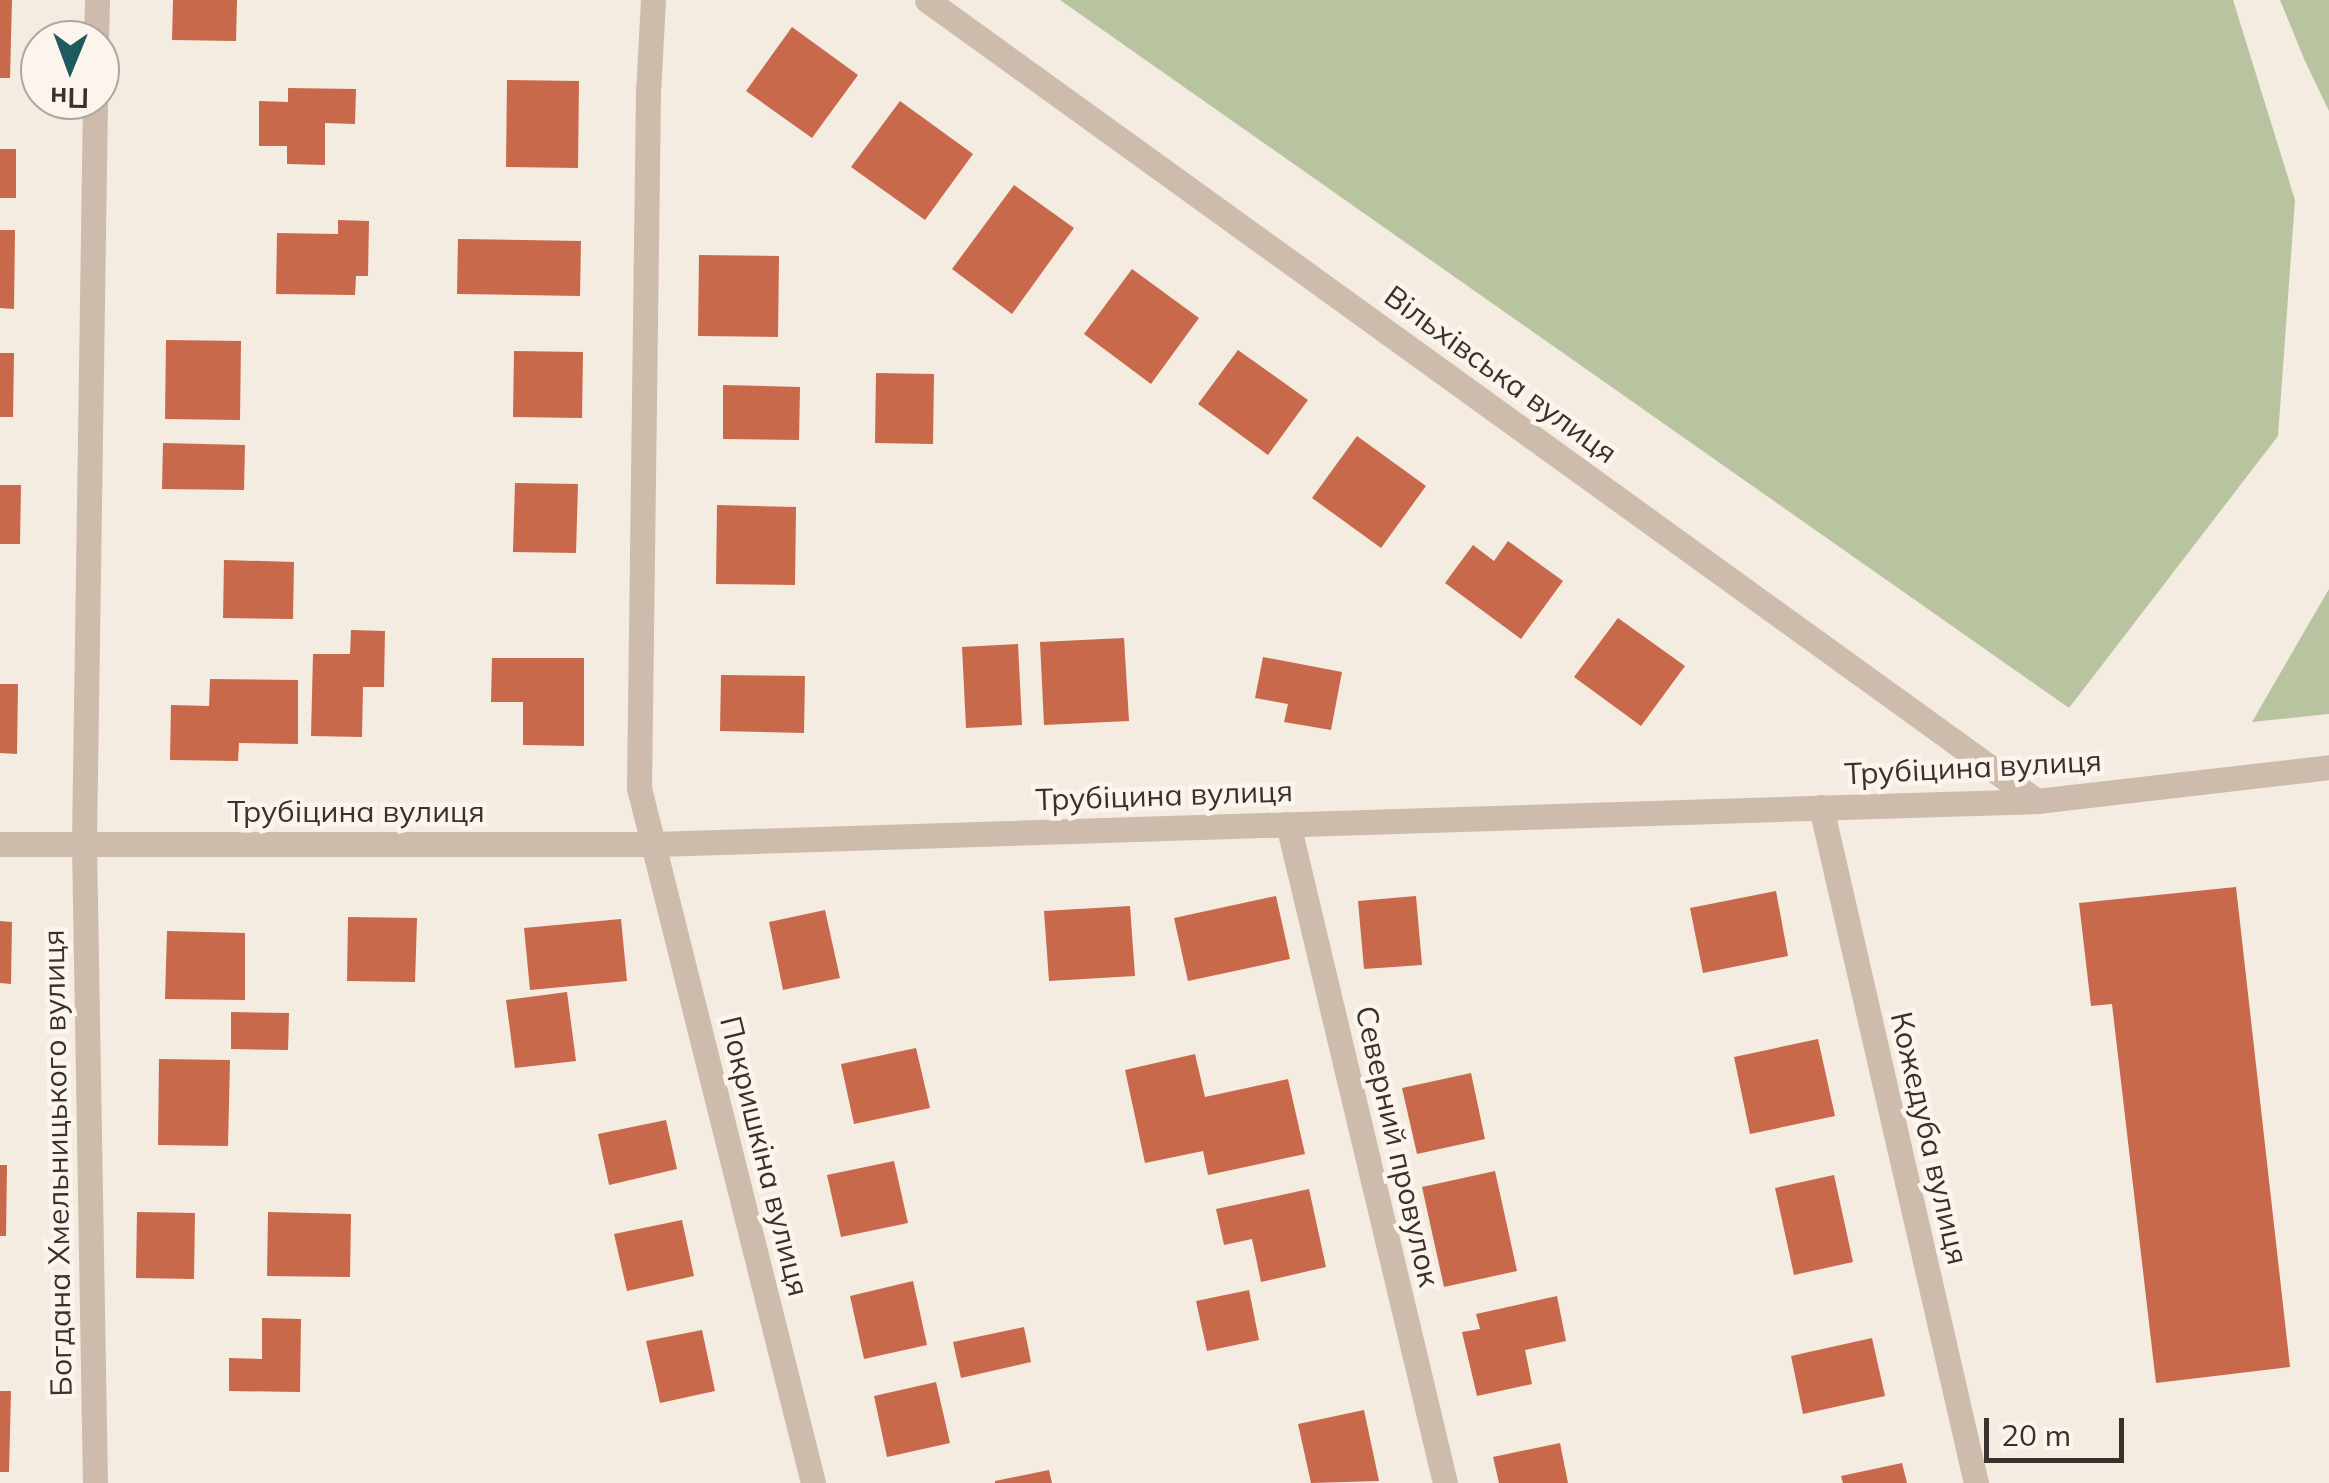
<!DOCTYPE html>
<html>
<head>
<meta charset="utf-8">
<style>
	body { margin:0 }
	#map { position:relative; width:2329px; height:1483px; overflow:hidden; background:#f4ebe1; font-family:Mulish,sans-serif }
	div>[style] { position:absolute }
	.green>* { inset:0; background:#b8c4a0 }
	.building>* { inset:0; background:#c8694b }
	.service>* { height:25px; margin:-12.5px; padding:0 12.5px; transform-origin:12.5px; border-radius:12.5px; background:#cdbbac }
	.minor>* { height:25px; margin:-12.5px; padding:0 12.5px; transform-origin:12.5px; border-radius:12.5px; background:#cdbbac }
	.tertiary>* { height:25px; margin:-12.5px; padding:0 12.5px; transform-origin:12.5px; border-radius:12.5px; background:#cdbbac }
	span { translate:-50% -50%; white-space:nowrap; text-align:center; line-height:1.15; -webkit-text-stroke:9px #fbf5ee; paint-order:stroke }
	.street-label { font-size:30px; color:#3b302b }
	.north { position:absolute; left:20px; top:20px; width:100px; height:100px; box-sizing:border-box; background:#fbf5ee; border:2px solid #aea6a0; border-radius:50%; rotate:181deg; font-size:28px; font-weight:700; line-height:40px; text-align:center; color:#3b302b }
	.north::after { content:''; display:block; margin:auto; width:35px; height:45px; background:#1f5a5e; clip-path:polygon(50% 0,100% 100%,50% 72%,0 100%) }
	.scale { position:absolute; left:1984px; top:1418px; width:140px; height:45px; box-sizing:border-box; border:5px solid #3b302b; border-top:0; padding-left:12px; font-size:30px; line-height:35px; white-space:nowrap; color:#3b302b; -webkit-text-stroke:8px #fbf5ee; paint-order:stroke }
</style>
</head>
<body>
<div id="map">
	<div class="green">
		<div style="clip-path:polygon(1060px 0,2233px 0,2295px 200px,2278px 436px,2069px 708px)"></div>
		<div style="clip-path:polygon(2280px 0,2329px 0,2329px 111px,2305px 61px)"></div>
		<div style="clip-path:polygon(2329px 589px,2329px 714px,2252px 722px)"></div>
	</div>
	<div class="building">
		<div style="clip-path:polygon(0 0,12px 0,10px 78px,0 78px)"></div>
		<div style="clip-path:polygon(173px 0,237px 0,236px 41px,172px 40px)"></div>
		<div style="clip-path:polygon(792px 27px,858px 75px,812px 138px,746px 91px)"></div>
		<div style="clip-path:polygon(507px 80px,579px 81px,578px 168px,506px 167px)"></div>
		<div style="clip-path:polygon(288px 88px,356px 89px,355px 124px,325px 123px,325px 165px,287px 164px,287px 146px,259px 146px,259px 101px,288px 102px)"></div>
		<div style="clip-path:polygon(900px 101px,973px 154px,925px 220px,851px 167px)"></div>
		<div style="clip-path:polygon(0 149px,16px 149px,16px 198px,0 198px)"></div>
		<div style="clip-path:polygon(1014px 185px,1074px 228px,1012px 314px,952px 269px)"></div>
		<div style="clip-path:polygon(338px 220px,369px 221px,368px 276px,356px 276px,355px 295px,276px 294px,277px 233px,338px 234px)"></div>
		<div style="clip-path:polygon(0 230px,15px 230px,14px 309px,0 308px)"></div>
		<div style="clip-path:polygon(458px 239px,581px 241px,580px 296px,457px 294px)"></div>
		<div style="clip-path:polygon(699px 255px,779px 256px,778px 337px,698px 336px)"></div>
		<div style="clip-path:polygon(1132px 269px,1199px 318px,1151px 384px,1084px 334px)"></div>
		<div style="clip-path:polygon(166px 340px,241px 341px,240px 420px,165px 419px)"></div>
		<div style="clip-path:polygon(1238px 350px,1308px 400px,1268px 455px,1198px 404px)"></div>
		<div style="clip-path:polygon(514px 351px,583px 352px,582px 418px,513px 417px)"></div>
		<div style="clip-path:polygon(0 353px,14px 353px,13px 417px,0 417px)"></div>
		<div style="clip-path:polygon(876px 373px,934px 374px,933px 444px,875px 443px)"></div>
		<div style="clip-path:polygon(723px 385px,800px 387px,799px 440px,723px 439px)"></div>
		<div style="clip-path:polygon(1357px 436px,1426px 486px,1381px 548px,1312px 498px)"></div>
		<div style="clip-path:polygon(163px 443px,245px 445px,244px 490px,162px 489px)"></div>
		<div style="clip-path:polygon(515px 483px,578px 484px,576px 553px,513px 552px)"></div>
		<div style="clip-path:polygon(0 485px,21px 485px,20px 544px,0 544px)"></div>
		<div style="clip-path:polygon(717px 505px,796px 507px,795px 585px,716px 584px)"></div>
		<div style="clip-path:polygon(1508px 541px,1563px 581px,1521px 639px,1445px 583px,1473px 545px,1494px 561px)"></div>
		<div style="clip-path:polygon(224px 560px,294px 562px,293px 619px,223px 618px)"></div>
		<div style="clip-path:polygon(1618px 618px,1685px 666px,1641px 726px,1574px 677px)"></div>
		<div style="clip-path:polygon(351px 630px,385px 631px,384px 687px,363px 687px,362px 737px,311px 736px,313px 654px,350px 654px)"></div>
		<div style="clip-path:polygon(1124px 638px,1129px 721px,1044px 725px,1040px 642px)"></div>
		<div style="clip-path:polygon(1018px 644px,1022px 725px,966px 728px,962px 647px)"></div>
		<div style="clip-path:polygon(1263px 657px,1342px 672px,1331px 730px,1284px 722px,1288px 704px,1255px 698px)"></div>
		<div style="clip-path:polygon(492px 658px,584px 658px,584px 746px,523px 745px,523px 702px,491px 702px)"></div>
		<div style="clip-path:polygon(721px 675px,805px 676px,804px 733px,720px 731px)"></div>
		<div style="clip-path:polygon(210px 679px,298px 680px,298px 744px,239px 743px,238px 761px,170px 760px,171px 705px,209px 706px)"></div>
		<div style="clip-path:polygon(0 684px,18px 684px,17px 754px,0 753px)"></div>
		<div style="clip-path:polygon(2236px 887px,2290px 1367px,2156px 1383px,2112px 1004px,2091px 1006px,2079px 903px)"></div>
		<div style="clip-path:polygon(1776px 891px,1788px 956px,1703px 973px,1690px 908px)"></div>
		<div style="clip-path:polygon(1276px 896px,1290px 959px,1188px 981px,1174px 918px)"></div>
		<div style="clip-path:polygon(1416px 896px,1422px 965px,1364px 969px,1358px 901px)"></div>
		<div style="clip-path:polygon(1130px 906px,1135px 976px,1049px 981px,1044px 911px)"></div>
		<div style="clip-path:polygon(825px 910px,840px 978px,783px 990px,769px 922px)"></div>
		<div style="clip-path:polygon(348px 917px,417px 918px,415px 982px,347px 981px)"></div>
		<div style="clip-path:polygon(621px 919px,627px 981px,530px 990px,524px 928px)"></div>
		<div style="clip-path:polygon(0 921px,12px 922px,11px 984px,0 983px)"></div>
		<div style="clip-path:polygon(167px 931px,245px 933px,245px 1000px,165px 999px)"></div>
		<div style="clip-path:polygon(567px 992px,576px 1061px,515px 1068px,506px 1000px)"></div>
		<div style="clip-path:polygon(231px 1012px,289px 1013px,288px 1050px,231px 1049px)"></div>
		<div style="clip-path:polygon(1818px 1039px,1835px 1116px,1750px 1134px,1734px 1057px)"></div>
		<div style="clip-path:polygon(916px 1048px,930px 1108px,854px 1124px,841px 1064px)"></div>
		<div style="clip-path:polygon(1195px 1054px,1205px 1097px,1288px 1079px,1305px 1154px,1208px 1175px,1203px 1151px,1145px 1163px,1125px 1070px)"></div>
		<div style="clip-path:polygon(159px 1059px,230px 1060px,228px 1146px,158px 1145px)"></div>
		<div style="clip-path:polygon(1471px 1073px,1485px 1139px,1417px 1154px,1402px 1088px)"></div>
		<div style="clip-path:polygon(666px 1120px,677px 1169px,609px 1185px,598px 1134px)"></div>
		<div style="clip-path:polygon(894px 1161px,908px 1223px,841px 1237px,827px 1175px)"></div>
		<div style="clip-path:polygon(0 1165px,7px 1165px,6px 1236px,0 1236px)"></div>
		<div style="clip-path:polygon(1495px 1171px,1517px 1271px,1444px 1287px,1422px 1187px)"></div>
		<div style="clip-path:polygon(1834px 1175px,1853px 1262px,1794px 1275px,1775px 1188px)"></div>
		<div style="clip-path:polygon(1309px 1189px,1326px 1267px,1261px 1282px,1252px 1239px,1224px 1245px,1216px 1209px)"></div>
		<div style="clip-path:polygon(137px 1212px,195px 1213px,194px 1279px,136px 1278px)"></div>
		<div style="clip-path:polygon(268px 1212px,351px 1214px,350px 1277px,267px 1276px)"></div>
		<div style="clip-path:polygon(682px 1220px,694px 1276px,627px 1291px,614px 1234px)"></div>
		<div style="clip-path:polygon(913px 1281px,927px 1345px,864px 1359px,850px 1296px)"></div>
		<div style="clip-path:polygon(1249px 1290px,1259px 1340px,1207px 1351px,1196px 1301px)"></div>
		<div style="clip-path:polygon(1557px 1296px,1566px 1341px,1525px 1350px,1532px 1384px,1477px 1396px,1462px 1332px,1480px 1329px,1476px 1314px)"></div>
		<div style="clip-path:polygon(262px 1318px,301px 1319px,300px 1392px,229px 1391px,229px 1358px,262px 1359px)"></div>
		<div style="clip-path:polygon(1024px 1327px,1031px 1362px,961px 1378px,953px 1342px)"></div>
		<div style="clip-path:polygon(702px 1330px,715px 1391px,660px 1403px,646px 1341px)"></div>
		<div style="clip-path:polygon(1872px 1338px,1885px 1396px,1803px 1414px,1791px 1356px)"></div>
		<div style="clip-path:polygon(936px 1382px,950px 1443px,887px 1457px,874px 1396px)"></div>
		<div style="clip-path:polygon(0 1391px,11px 1391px,9px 1472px,0 1472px)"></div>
		<div style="clip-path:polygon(1364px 1410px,1379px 1481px,1311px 1483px,1298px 1424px)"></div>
		<div style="clip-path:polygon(1560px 1443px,1568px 1483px,1499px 1483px,1493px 1457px)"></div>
		<div style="clip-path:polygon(1902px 1463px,1907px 1483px,1843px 1483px,1841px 1476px)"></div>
		<div style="clip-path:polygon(1049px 1470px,1052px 1483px,995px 1483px,995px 1481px)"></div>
	</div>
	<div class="service">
		<div style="left:1288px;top:824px;width:677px;rotate:76.6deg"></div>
	</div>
	<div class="minor">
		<div style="left:653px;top:0;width:91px;rotate:93.1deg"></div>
		<div style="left:648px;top:91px;width:697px;rotate:90.74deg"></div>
		<div style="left:639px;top:788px;width:716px;rotate:75.94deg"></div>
		<div style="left:96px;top:40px;width:40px;rotate:-88.6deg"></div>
		<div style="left:95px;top:100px;width:743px;rotate:90.85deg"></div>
		<div style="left:84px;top:843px;width:640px;rotate:89.02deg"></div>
		<div style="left:1821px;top:807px;width:694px;rotate:77.09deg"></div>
		<div style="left:0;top:844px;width:655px"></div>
		<div style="left:655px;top:844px;width:1383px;rotate:-1.78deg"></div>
	</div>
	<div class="tertiary">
		<div style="left:927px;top:0;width:1369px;rotate:35.82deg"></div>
		<div style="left:2037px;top:801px;width:294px;rotate:-6.6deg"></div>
	</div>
	<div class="street-label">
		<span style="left:1501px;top:374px;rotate:36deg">Вільхівська вулиця</span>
		<span style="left:1973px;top:767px;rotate:-3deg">Трубіцина вулиця</span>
		<span style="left:1164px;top:795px;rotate:-2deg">Трубіцина вулиця</span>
		<span style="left:356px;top:811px">Трубіцина вулиця</span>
		<span style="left:1930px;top:1138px;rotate:77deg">Кожедуба вулиця</span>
		<span style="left:1398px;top:1146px;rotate:77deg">Северний провулок</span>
		<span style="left:765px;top:1156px;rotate:76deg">Покришкіна вулиця</span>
		<span style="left:57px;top:1163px;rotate:-91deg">Богдана Хмельницького вулиця</span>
	</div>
	<div class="north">Пн</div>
	<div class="scale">20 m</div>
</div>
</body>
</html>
